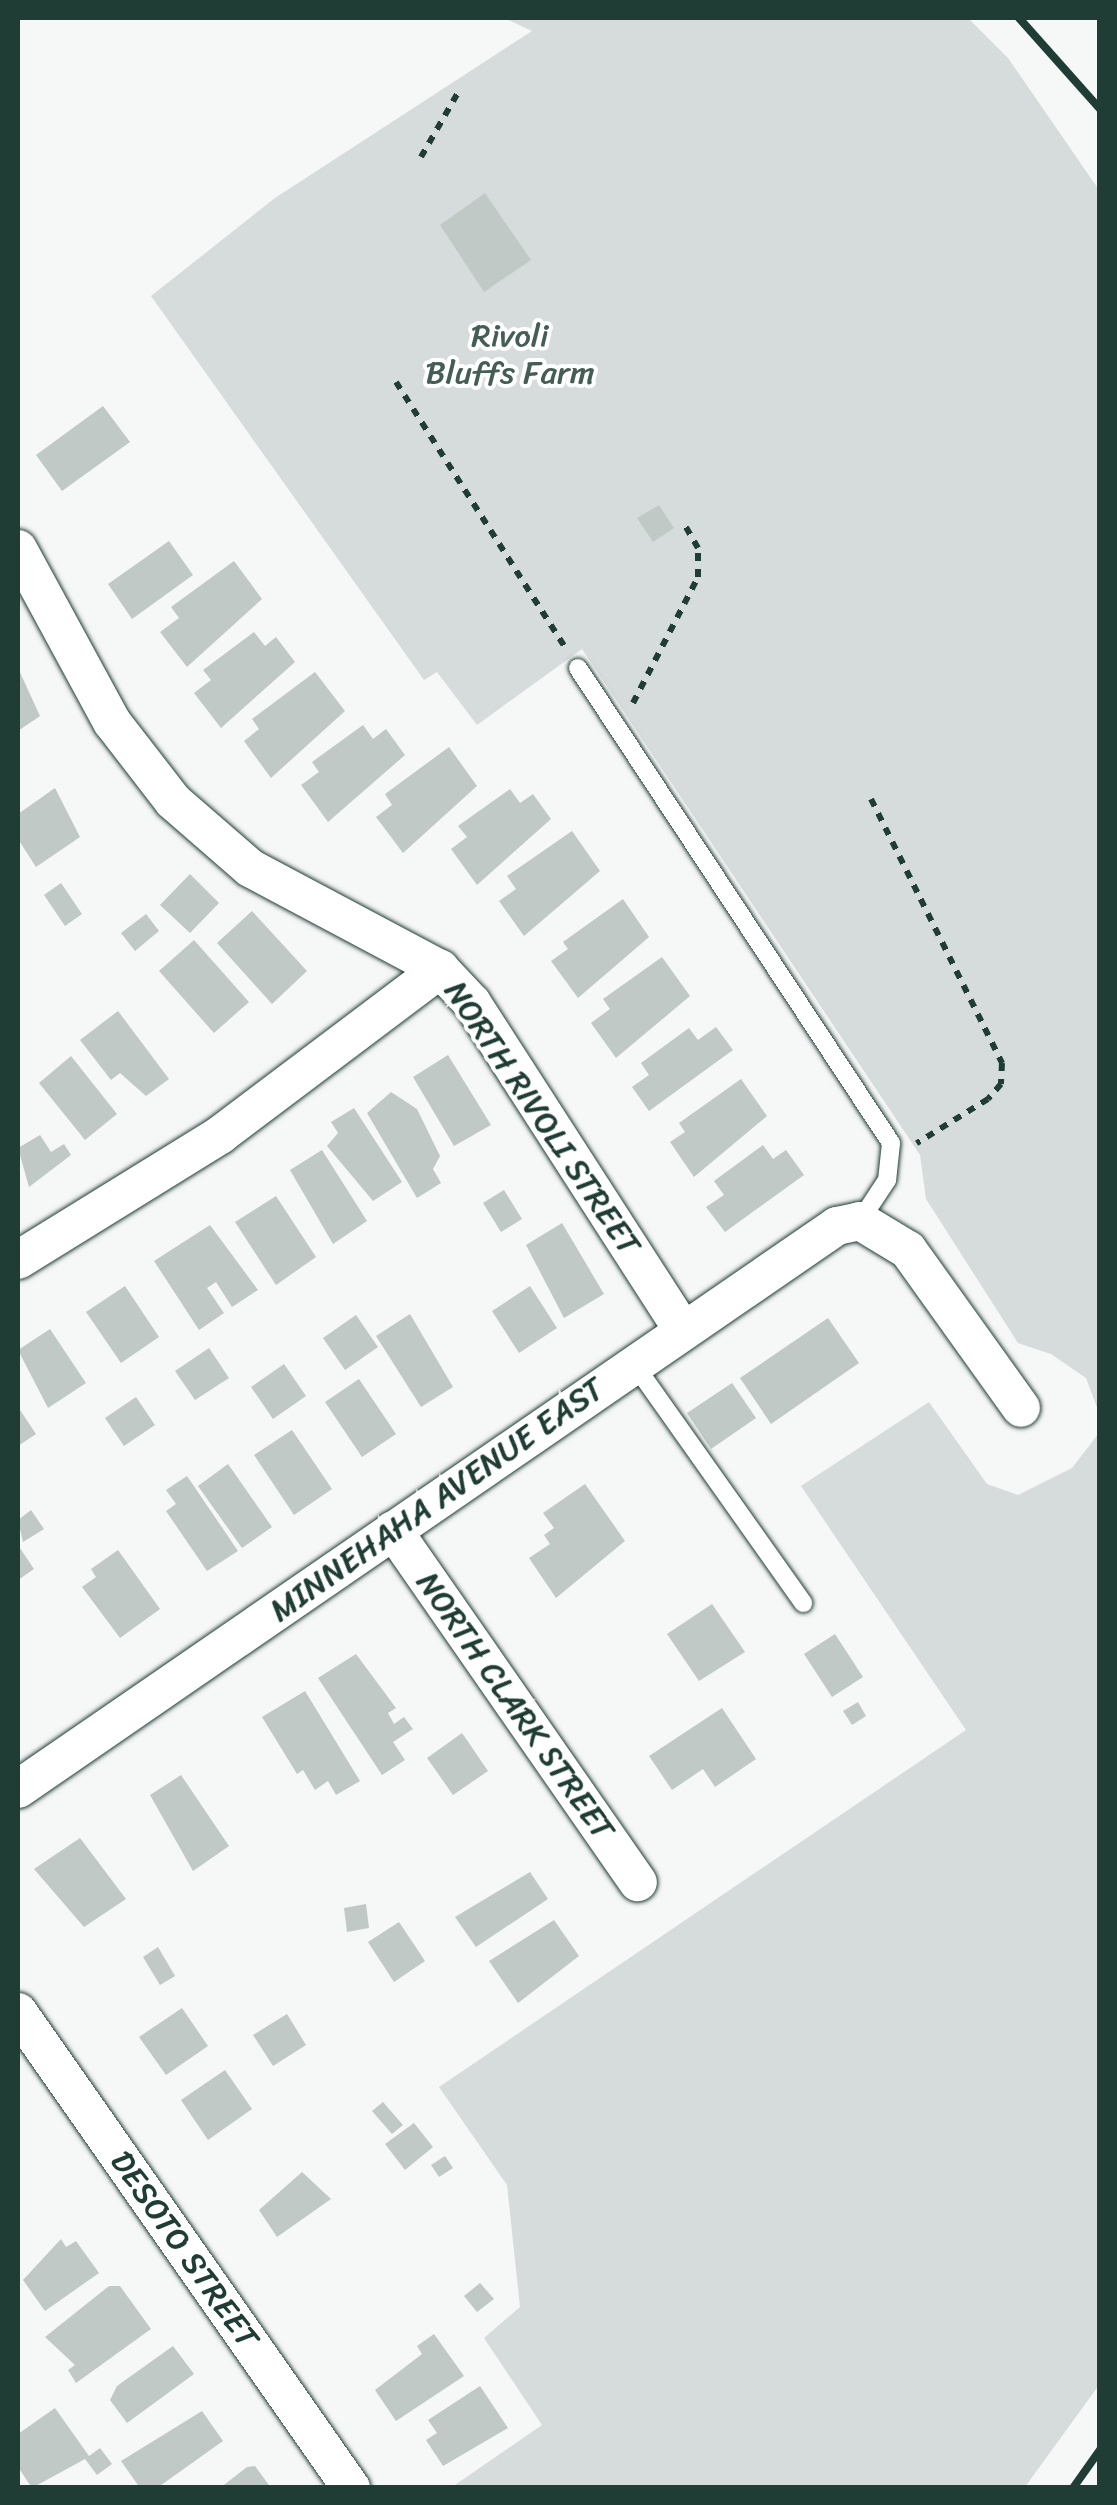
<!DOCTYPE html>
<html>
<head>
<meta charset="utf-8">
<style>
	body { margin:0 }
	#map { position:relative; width:1117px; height:2505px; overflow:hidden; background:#f6f7f7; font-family:Sriracha,sans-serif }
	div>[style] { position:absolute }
	.green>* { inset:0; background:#d6dcdb }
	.building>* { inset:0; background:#c0c9c6 }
	.path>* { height:6px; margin-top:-3px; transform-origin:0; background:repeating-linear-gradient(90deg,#1f3d34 0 8px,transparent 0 16px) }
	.roads { filter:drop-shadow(0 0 2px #1f3d34) drop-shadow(0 0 2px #1f3d34) }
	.lane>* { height:18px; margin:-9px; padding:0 9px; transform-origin:9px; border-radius:9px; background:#fff }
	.street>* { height:38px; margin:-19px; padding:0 19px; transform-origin:19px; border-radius:19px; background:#fff }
	.rail>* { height:8px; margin:-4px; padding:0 4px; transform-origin:4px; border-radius:4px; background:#1f3d34 }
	span { translate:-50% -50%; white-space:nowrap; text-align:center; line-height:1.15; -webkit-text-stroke:8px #fff; paint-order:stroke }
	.park-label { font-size:32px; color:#445d55 }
	.street-label { font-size:32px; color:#1f3d34 }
	.frame { position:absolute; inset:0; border:20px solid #1f3d34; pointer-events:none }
</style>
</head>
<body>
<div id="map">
	<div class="green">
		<div style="clip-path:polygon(504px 18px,968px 18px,1008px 58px,1099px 190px,1099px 1413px,1086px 1378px,1051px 1354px,1018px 1343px,926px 1199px,920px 1155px,582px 649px,477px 725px,437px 672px,424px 680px,151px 296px,275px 198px,532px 31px)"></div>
		<div style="clip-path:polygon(929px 1402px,987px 1484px,1018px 1495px,1072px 1468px,1099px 1433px,1099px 2385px,1025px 2487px,452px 2487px,542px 2425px,484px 2338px,520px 2307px,507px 2185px,439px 2087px,966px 1730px,801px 1486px)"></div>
	</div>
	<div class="building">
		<div style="clip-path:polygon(485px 193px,531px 260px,484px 292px,440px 225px)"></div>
		<div style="clip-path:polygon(103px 406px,130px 442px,62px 491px,36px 455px)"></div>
		<div style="clip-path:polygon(659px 505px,674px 528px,653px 542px,637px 518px)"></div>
		<div style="clip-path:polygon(169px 541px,193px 575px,132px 619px,108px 584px)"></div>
		<div style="clip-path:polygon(234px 561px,262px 599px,187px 667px,160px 632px,179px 618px,171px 607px)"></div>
		<div style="clip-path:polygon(254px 632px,265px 646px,276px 637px,295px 662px,221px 728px,194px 693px,211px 680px,203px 670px)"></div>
		<div style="clip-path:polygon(18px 668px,40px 716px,18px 731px,18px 742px)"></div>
		<div style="clip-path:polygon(315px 672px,345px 711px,271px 778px,244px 741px,259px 729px,252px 719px)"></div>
		<div style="clip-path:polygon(363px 725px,373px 739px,386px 729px,405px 755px,328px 822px,301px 785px,319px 772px,312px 762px)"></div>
		<div style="clip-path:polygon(449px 747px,477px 786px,403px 853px,376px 817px,392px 805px,385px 794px)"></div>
		<div style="clip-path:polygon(55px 788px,80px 837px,36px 867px,18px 839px,18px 814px)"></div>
		<div style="clip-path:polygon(510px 789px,520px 803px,533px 794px,551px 819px,477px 885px,451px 849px,467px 837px,458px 826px)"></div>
		<div style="clip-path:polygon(572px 831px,600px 871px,524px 936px,499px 901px,516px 889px,507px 876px)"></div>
		<div style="clip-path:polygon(190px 874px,219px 903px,190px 933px,160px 905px)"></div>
		<div style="clip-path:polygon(61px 883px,82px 914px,65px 926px,44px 895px)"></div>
		<div style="clip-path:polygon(623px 899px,649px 937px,578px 998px,551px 961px,568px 949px,563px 942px)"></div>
		<div style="clip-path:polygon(252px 911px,307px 971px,272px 1004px,217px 943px)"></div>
		<div style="clip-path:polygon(146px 914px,159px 931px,135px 951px,121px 933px)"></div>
		<div style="clip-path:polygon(194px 940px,249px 1002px,214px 1033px,159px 971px)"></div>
		<div style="clip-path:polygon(662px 957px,690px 996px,616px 1058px,591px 1023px,610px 1009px,603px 999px)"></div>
		<div style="clip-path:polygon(118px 1011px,169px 1079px,146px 1096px,120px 1073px,111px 1080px,80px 1040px)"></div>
		<div style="clip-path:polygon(716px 1027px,733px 1050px,649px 1111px,632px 1087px,649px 1075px,641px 1063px,689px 1028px,698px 1040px)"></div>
		<div style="clip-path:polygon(448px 1055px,491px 1125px,454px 1146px,413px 1077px)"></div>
		<div style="clip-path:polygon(71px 1056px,117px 1114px,85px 1140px,39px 1083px)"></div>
		<div style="clip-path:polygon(741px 1079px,767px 1116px,694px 1177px,670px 1142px,685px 1132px,679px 1123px)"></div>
		<div style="clip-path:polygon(391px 1092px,417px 1109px,440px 1156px,433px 1169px,441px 1183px,417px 1198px,367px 1113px)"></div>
		<div style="clip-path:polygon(354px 1108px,402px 1182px,373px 1201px,327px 1146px,338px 1133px,331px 1122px)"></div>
		<div style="clip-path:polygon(40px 1135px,51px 1152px,64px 1144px,71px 1155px,29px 1187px,18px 1148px)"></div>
		<div style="clip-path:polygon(763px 1145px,773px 1159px,786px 1150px,804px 1175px,725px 1232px,706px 1207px,724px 1195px,714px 1181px)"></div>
		<div style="clip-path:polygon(322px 1150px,367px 1221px,333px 1244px,290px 1170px)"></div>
		<div style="clip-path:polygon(504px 1190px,522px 1219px,501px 1232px,483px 1203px)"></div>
		<div style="clip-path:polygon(276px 1196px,316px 1257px,276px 1285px,235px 1222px)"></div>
		<div style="clip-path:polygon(562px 1223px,604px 1294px,564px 1318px,526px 1245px)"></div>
		<div style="clip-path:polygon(210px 1225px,258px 1290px,232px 1307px,216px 1282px,207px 1288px,224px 1313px,199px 1330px,154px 1261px)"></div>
		<div style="clip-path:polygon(125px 1286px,159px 1337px,121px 1363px,86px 1312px)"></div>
		<div style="clip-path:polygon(530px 1286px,557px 1328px,519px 1353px,492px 1311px)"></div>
		<div style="clip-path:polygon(410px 1314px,453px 1387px,421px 1407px,376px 1336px)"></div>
		<div style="clip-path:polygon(356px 1315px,378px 1347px,345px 1370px,323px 1338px)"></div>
		<div style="clip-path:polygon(828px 1318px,859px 1363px,771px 1424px,740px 1378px)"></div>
		<div style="clip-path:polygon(50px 1329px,86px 1383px,48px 1408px,18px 1350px)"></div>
		<div style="clip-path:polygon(209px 1348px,229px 1378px,195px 1400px,175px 1371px)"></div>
		<div style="clip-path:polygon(284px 1364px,306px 1396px,273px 1419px,251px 1387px)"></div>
		<div style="clip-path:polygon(359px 1379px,396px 1434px,362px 1457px,325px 1402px)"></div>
		<div style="clip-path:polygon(732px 1383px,756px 1418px,711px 1449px,687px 1413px)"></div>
		<div style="clip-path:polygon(136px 1397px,155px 1425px,124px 1446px,105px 1418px)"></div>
		<div style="clip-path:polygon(18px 1407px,36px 1434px,18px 1446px)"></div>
		<div style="clip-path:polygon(292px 1430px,332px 1489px,294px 1515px,254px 1455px)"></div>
		<div style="clip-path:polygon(228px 1464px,272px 1527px,242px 1548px,198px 1486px)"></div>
		<div style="clip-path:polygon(187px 1476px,238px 1551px,207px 1571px,166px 1511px,176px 1504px,166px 1490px)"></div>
		<div style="clip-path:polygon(585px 1484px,625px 1541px,556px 1598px,529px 1558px,550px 1544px,544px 1535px,554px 1528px,543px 1513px)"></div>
		<div style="clip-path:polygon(31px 1510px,44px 1529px,23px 1542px,18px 1520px)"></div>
		<div style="clip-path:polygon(18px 1545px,34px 1569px,18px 1580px)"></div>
		<div style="clip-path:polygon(118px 1550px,160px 1609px,120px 1638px,82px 1587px,96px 1577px,91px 1569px)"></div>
		<div style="clip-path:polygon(712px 1604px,745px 1652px,699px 1681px,667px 1634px)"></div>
		<div style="clip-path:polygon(835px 1634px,863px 1677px,832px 1697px,804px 1654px)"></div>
		<div style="clip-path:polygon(356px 1654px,396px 1708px,388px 1713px,394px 1724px,404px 1717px,413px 1729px,393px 1742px,405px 1760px,382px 1775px,318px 1678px)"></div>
		<div style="clip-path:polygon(305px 1691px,360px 1781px,336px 1795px,328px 1781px,315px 1790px,303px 1770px,297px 1774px,262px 1717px)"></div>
		<div style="clip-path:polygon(858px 1702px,866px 1716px,852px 1725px,843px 1711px)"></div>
		<div style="clip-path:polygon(722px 1708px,756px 1759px,715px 1787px,703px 1769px,672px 1790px,649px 1756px)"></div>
		<div style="clip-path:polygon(462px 1733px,488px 1771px,453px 1795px,427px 1758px)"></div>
		<div style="clip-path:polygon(181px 1775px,229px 1846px,193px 1871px,150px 1795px)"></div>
		<div style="clip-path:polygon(80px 1838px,126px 1899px,84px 1927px,34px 1869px)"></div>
		<div style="clip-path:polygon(530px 1872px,548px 1899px,476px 1947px,455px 1917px)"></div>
		<div style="clip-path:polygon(366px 1904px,369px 1928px,347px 1932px,344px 1908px)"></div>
		<div style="clip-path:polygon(554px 1920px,579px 1956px,518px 2003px,489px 1961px)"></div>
		<div style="clip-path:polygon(399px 1922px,425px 1961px,394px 1982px,368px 1942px)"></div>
		<div style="clip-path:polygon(158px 1947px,175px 1976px,160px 1985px,143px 1957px)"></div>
		<div style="clip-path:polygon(182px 2008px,208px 2046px,166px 2075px,139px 2037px)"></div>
		<div style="clip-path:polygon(287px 2014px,306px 2045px,273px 2066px,253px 2035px)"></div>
		<div style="clip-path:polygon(225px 2070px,252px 2109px,208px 2140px,181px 2100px)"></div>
		<div style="clip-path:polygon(383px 2102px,403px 2125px,392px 2134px,372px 2111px)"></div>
		<div style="clip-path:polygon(414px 2123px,433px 2147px,405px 2170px,385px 2144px)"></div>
		<div style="clip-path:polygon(445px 2156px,453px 2168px,439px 2177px,431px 2165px)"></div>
		<div style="clip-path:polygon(302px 2172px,331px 2199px,277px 2237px,259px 2210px)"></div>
		<div style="clip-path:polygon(61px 2239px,66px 2247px,76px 2241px,99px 2273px,45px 2311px,23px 2280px)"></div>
		<div style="clip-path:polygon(480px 2283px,494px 2299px,477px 2312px,464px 2296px)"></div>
		<div style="clip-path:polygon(109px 2286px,120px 2286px,151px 2329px,76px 2383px,68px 2370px,75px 2365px,45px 2337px)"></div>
		<div style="clip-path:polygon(434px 2334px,464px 2376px,396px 2421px,375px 2390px,422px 2354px,417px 2346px)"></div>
		<div style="clip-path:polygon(173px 2346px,194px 2374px,127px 2423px,110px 2400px,117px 2386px)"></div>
		<div style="clip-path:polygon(480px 2386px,508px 2428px,443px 2466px,426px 2440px,437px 2433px,428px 2420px)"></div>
		<div style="clip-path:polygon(55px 2408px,89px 2456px,100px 2448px,112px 2464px,97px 2475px,85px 2459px,32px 2488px,18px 2467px,18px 2434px)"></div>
		<div style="clip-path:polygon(202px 2411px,223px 2441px,157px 2488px,140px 2488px,121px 2461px)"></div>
		<div style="clip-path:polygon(255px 2466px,271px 2488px,220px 2488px,247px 2467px)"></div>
	</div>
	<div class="path">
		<div style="left:421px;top:157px;width:76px;rotate:-60.1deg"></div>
		<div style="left:396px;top:382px;width:313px;rotate:57.5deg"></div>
		<div style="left:633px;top:703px;width:142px;rotate:-62.7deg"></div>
		<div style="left:698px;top:577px;width:29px;rotate:-90deg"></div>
		<div style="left:698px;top:548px;width:28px;rotate:-120deg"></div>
		<div style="left:871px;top:799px;width:295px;rotate:63.6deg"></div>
		<div style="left:1002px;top:1063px;width:21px;rotate:93deg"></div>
		<div style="left:1001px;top:1084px;width:20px;rotate:131deg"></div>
		<div style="left:988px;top:1099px;width:84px;rotate:148.2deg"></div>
	</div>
	<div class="roads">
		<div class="lane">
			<div style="left:578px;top:668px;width:569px;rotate:56.62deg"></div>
			<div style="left:891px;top:1143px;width:37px;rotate:96deg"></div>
			<div style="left:887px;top:1180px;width:49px;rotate:123.4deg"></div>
			<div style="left:634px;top:1364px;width:293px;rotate:54.7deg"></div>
		</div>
		<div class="street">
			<div style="left:18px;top:549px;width:197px;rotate:61.5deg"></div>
			<div style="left:112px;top:722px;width:100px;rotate:52.3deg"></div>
			<div style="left:173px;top:801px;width:102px;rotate:41deg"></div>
			<div style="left:250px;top:868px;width:215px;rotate:28deg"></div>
			<div style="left:440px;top:969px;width:47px;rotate:46.7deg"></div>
			<div style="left:472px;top:1003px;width:389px;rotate:57.2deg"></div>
			<div style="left:18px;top:1260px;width:238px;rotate:-31.7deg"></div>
			<div style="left:220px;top:1135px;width:276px;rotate:-37deg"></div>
			<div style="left:393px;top:1530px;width:429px;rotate:55.2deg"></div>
			<div style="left:18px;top:1789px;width:994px;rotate:-34.51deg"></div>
			<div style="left:837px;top:1226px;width:24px;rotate:-12deg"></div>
			<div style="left:860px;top:1221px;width:56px;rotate:31.1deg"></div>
			<div style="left:908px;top:1250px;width:194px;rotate:54.4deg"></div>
			<div style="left:18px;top:2012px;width:581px;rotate:55.02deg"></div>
		</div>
	</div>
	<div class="rail">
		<div style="left:1019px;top:18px;width:122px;rotate:48.3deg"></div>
		<div style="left:1073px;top:2488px;width:47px;rotate:-54.6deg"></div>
	</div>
	<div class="park-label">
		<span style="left:510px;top:355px">Rivoli<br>Bluffs Farm</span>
	</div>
	<div class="street-label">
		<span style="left:542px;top:1118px;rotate:56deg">NORTH RIVOLI STREET</span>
		<span style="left:437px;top:1500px;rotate:-35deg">MINNEHAHA AVENUE EAST</span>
		<span style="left:515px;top:1706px;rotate:55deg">NORTH CLARK STREET</span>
		<span style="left:184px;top:2250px;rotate:55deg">DESOTO STREET</span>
	</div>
	<div class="frame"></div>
</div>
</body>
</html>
